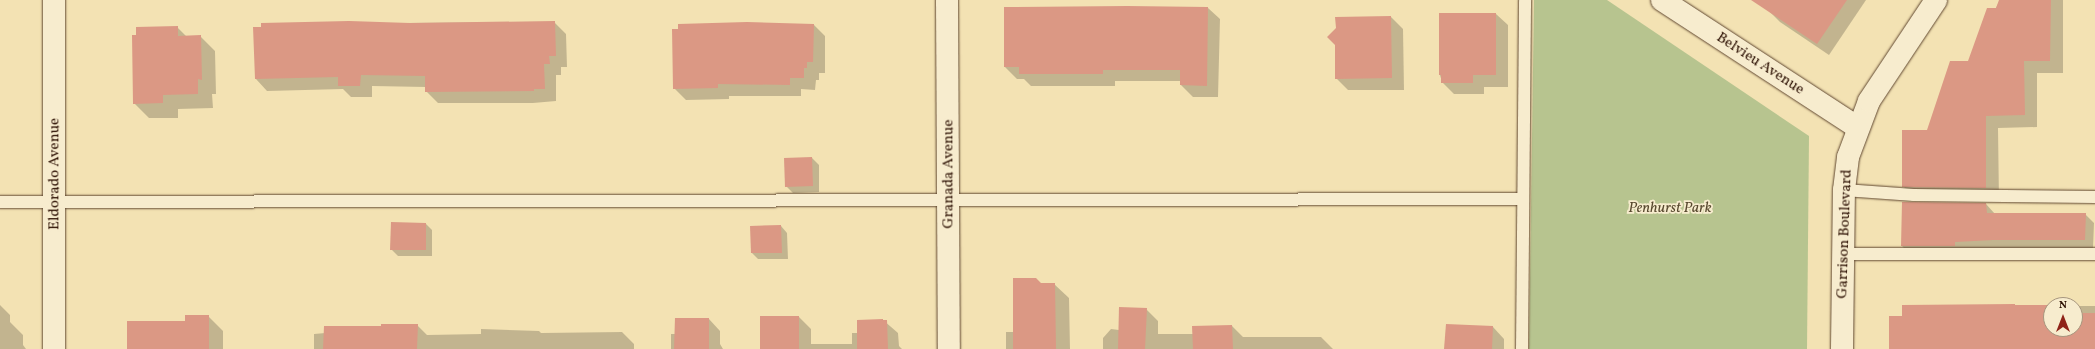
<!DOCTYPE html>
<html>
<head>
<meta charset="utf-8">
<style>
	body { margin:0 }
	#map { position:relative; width:2095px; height:349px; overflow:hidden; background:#f3e2b3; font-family:Vollkorn,serif }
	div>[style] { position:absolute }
	.green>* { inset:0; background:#b7c48f }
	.shadow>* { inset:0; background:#0003 }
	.building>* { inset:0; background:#db9884 }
	.roads { filter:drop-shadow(0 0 1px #614831) drop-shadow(0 0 1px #614831) }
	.lane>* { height:12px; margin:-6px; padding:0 6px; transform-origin:6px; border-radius:6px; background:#f7ecce }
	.street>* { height:22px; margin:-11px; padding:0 11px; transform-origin:11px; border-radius:11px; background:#f7ecce }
	.secondary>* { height:22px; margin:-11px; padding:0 11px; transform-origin:11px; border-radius:11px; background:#f7ecce }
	span { translate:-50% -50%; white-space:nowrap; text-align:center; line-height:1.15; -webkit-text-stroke:3.5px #f7ecce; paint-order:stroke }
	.street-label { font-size:15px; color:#301406 }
	.park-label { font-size:15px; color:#58492f; font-style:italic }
	.north { position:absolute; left:2043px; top:297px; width:40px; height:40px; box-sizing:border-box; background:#f7ecce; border:1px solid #a7967e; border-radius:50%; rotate:0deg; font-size:11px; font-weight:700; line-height:16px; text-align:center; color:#301406 }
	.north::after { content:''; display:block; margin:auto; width:14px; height:18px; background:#8f2418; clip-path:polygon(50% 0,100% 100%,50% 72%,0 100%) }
</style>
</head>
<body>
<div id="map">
	<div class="green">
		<div style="clip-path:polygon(1534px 0,1607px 0,1809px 136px,1807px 349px,1529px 349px)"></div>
	</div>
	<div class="shadow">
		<div style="clip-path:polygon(1775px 0,1866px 0,1829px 55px,1780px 22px,1768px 10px)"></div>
		<div style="clip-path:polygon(2000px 0,2063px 0,2063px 73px,2037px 73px,2037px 127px,1998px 128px,1999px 201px,1916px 199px,1903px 186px,1928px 131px,1969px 62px)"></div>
		<div style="clip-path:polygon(1208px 8px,1220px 19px,1218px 97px,1193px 97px,1181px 85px,1181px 81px,1115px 81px,1115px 86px,1031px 86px,1024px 79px,1017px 79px,1005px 67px)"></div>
		<div style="clip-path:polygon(1496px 14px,1508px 25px,1508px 87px,1484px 87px,1484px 94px,1454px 94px,1442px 82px,1440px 75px)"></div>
		<div style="clip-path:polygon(1391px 17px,1403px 29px,1404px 90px,1348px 90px,1336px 78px,1337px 18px)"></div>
		<div style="clip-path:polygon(554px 22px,566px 34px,567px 67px,561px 67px,561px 75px,556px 75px,556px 101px,533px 103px,438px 103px,426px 91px,426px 87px,372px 86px,372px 97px,351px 97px,343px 89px,267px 91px,256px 79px,262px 24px)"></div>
		<div style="clip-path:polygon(814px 25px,825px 36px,825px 73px,819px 73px,819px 80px,816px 80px,815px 90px,801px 89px,801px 96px,729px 96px,729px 99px,686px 100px,674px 88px)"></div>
		<div style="clip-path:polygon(177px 27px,187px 37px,200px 36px,215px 51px,216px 94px,212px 94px,213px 108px,178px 109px,178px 118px,149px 118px,134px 103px)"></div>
		<div style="clip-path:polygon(812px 158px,819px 165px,819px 192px,793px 193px,786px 186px)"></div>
		<div style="clip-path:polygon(1903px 203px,1986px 204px,1995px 214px,2085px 214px,2094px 223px,2093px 248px,1911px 255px,1902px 246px)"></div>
		<div style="clip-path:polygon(426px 224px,432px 230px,432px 256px,398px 256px,391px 249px)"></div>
		<div style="clip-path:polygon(781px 226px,787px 233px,788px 259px,758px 259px,752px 253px)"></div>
		<div style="clip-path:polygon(1040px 284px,1054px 284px,1069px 298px,1070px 349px,1006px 349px,1006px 332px,1014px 332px)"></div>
		<div style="clip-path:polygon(0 305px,10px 315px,10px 322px,23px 335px,23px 345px,26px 349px,0 349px)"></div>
		<div style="clip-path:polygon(2051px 306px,2051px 329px,2075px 329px,2075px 306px,2095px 306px,2095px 349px,1890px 349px)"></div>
		<div style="clip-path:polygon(1146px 309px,1158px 321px,1158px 334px,1193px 334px,1232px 326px,1243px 337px,1321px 337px,1333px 349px,1103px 349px,1103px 338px,1111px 329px,1119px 330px)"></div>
		<div style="clip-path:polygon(208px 316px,223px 331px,223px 349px,128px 349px,186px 322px)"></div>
		<div style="clip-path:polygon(799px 317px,811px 329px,811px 344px,852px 344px,852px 333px,858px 333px,858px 321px,883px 320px,898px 333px,899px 346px,902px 349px,761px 349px)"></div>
		<div style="clip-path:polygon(709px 319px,720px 331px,720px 344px,723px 349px,671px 349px,671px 334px,676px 334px)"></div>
		<div style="clip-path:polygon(417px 325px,427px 335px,481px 334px,481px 329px,539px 331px,541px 333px,622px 332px,634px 344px,634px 349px,314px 349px,314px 334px)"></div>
		<div style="clip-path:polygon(1493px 327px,1504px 339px,1504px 349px,1445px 349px)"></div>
	</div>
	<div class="building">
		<div style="clip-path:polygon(1751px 0,1847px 0,1817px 44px)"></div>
		<div style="clip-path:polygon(1999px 0,2051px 0,2050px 61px,2024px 61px,2025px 115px,1986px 116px,1986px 188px,1902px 187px,1902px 130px,1927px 130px,1950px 61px,1968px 61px,1987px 8px,1996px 8px)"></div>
		<div style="clip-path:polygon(1127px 6px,1208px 7px,1207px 86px,1180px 85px,1180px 70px,1103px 70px,1103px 74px,1019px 74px,1019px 67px,1004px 67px,1004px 7px)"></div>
		<div style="clip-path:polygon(1439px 13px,1496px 13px,1496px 75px,1473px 75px,1473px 83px,1441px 83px,1441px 75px,1439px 75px)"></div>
		<div style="clip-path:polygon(1391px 16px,1392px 78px,1335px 79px,1335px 45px,1327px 37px,1336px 28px,1335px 17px)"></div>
		<div style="clip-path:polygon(349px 21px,410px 23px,555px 21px,556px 56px,549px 56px,550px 64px,544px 64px,545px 89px,534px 89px,534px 91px,425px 92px,425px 76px,361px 75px,360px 86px,338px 86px,338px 77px,255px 79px,253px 27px,261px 27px,261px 23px)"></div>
		<div style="clip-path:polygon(747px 22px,814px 24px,813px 62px,807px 62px,807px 68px,804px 68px,804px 78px,790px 78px,790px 85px,718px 84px,718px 88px,673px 89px,672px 29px,678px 29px,678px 24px)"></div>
		<div style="clip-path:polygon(178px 26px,178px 36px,201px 35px,202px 80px,198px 79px,198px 94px,163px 95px,163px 103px,133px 104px,132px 35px,136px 35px,136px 27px)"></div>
		<div style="clip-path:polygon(812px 157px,813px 186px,785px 187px,784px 158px)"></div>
		<div style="clip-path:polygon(1902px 202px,1986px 203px,1987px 213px,2086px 213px,2085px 240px,1993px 240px,1955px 242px,1955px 246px,1901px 246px)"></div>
		<div style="clip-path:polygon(391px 222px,426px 223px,426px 250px,390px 250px)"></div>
		<div style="clip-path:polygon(781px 225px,782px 253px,751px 253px,750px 226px)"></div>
		<div style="clip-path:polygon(1013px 278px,1036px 278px,1041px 283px,1055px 283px,1056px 349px,1013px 349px)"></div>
		<div style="clip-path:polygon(2015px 304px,2015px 305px,2051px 305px,2051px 329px,2075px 329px,2075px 313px,2095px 313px,2095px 349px,1889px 349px,1889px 316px,1902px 316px,1902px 305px)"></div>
		<div style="clip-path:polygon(1119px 307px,1147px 308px,1145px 349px,1118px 349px)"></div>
		<div style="clip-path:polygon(185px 315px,209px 315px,209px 349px,127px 349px,127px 321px,185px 321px)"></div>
		<div style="clip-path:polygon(760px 316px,799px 316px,799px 349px,760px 349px)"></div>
		<div style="clip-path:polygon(675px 318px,709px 318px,709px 349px,674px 349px)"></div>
		<div style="clip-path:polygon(883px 319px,883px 320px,887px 320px,888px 349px,857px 349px,857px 320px)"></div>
		<div style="clip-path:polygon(381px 324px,418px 324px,417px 349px,323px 349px,324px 326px,381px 326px)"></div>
		<div style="clip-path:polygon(1446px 324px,1493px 326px,1492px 349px,1444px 349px)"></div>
		<div style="clip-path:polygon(1232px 325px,1233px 349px,1193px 349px,1192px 326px)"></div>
	</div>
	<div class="roads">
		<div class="lane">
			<div style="left:1844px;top:190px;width:70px;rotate:4.1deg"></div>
			<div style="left:1914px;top:195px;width:181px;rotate:0.6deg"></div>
			<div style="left:0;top:202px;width:1523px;rotate:-0.11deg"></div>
			<div style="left:1844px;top:254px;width:251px"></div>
			<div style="left:1522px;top:349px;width:349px;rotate:-89.5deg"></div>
		</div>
		<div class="street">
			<div style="left:54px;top:0;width:349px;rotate:90deg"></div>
			<div style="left:947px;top:0;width:349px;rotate:89.7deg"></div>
		</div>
		<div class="secondary">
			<div style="left:1662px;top:0;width:234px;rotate:33.1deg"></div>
			<div style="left:1842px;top:349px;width:159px;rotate:-89.3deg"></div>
			<div style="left:1844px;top:190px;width:33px;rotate:-83deg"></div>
			<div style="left:1848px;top:157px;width:60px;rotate:-69.4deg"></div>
			<div style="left:1869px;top:101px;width:121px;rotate:-56.4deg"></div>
		</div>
	</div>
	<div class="street-label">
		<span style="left:1760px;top:64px;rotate:33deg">Belvieu Avenue</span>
		<span style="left:55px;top:174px;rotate:-90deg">Eldorado Avenue</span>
		<span style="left:949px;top:174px;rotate:-90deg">Granada Avenue</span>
		<span style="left:1845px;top:234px;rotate:-88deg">Garrison Boulevard</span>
	</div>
	<div class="park-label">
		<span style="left:1670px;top:209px">Penhurst Park</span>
	</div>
	<div class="north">N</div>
</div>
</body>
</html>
